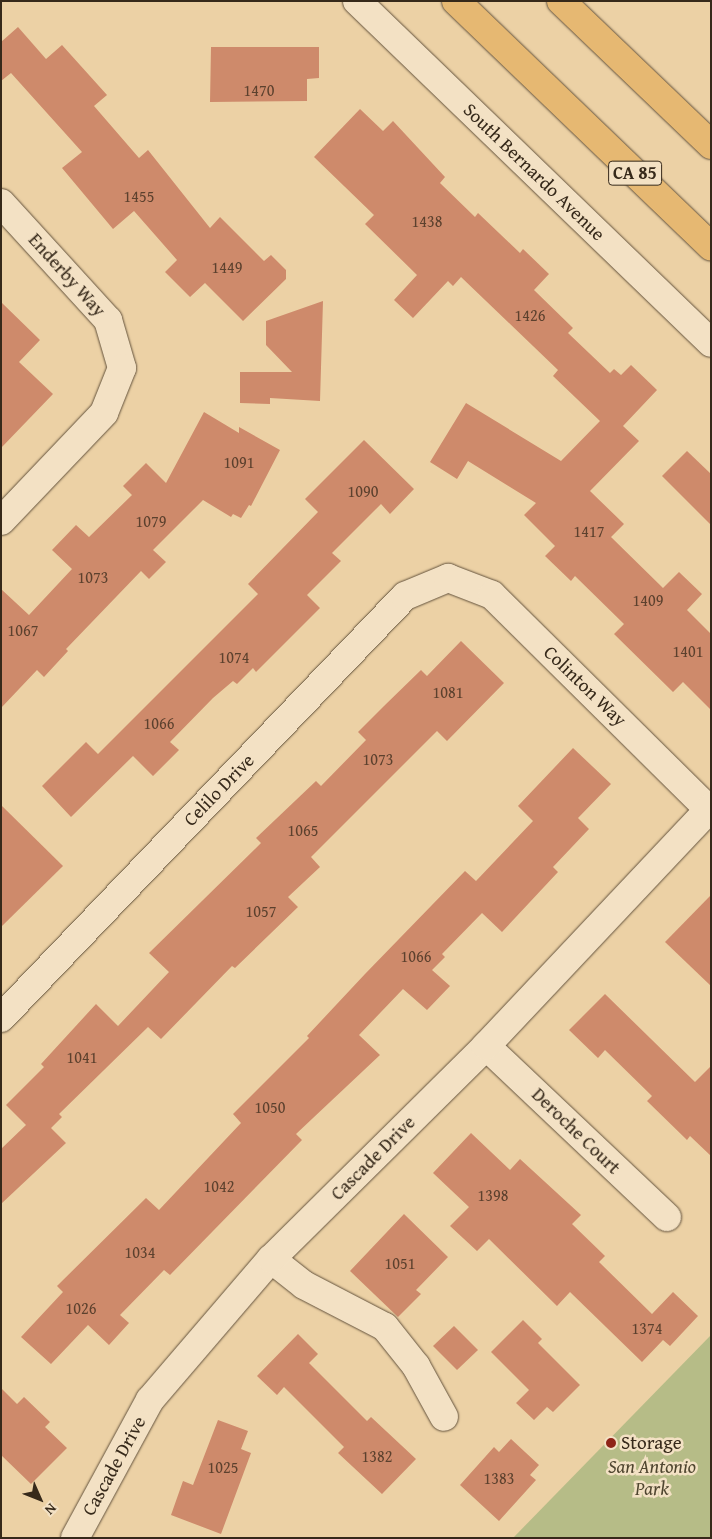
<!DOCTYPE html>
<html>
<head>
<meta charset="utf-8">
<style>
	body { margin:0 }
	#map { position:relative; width:712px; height:1539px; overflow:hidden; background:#ecd1a5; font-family:"Gentium Book Plus",serif }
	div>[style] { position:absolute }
	.green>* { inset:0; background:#b6bc87 }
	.building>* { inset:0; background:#ce8a6b }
	.roads { filter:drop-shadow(0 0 1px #64533d) drop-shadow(0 0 1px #64533d) }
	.minor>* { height:28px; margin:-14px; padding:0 14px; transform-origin:14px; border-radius:14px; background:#f3e1c4 }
	.highway>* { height:28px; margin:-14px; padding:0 14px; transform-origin:14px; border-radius:14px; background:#e6b872 }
	.dots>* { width:14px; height:14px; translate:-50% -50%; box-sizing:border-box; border:2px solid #f3e1c4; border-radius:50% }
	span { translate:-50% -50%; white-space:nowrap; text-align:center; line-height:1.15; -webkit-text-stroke:5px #f3e1c4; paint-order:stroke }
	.number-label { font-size:16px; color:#5c412e }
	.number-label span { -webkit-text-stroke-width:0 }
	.shield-label span { padding:1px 4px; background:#f3e1c4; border:1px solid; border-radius:4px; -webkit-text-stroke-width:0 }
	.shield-label { font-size:18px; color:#36291a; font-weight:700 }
	.street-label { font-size:19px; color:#36291a }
	.poi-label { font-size:19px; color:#36291a }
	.left { translate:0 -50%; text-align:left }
	.park-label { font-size:19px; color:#504630; font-style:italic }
	.frame { position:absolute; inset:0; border:2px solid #36291a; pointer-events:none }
	.north { position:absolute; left:15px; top:1474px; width:50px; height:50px; -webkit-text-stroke:4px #f3e1c4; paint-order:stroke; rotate:134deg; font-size:14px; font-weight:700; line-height:20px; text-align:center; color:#36291a }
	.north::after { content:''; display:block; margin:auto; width:18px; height:22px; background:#36291a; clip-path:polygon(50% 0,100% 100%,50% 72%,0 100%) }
</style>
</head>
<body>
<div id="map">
	<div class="green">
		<div style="clip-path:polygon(711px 1335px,711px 1538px,513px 1538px)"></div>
	</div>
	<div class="building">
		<div style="clip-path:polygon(18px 27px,46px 59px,62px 45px,107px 95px,94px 106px,139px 158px,148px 150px,210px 228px,220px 217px,264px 261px,271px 255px,286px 270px,286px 279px,243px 321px,205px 283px,190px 297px,165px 272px,177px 260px,134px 211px,113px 229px,62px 168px,82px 152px,11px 73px,1px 81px,1px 42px)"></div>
		<div style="clip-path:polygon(211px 47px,319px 47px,319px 78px,307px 79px,307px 101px,210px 102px)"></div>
		<div style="clip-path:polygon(360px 109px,383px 131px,393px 121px,445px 177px,440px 183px,475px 217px,478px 213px,520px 253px,523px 249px,549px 274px,534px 290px,573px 328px,568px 333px,610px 373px,614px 369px,621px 375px,631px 365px,657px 390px,623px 426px,639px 441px,590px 491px,624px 524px,611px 537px,663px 588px,679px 572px,702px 594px,687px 610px,711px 634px,711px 710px,683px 682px,673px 692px,614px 634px,624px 624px,575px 576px,571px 581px,545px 556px,555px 546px,524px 515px,536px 503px,468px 461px,457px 479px,430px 462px,466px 403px,561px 461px,600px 421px,553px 376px,558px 370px,461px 277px,453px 286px,448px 281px,413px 318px,394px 300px,417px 275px,365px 224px,374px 215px,314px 157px)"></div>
		<div style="clip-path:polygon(323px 301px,320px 401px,270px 398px,270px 404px,240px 403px,240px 372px,292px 372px,266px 345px,266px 321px)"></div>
		<div style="clip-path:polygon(1px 302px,40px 340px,19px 362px,53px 394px,1px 448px)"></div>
		<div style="clip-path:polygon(204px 412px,239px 433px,239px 427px,280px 450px,251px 506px,249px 505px,241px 518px,233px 514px,231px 517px,203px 500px,153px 550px,166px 562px,149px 579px,141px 571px,66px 649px,68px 651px,44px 677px,37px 670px,1px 708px,1px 589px,29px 615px,72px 569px,52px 550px,76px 525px,89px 537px,132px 495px,123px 486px,146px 463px,166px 483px)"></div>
		<div style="clip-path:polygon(364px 440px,414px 489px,390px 514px,381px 504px,332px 553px,341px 561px,307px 595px,320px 608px,256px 672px,253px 668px,237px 684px,233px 681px,213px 698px,170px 742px,179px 750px,153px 776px,133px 756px,71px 817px,42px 786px,86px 742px,98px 754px,258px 594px,248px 584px,318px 512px,305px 499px)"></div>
		<div style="clip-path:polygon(687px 451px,711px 474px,711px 525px,662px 476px)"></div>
		<div style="clip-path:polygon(461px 641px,504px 683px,447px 741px,437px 731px,311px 857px,320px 867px,288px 897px,298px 907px,235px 968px,232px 966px,161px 1039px,148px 1027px,59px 1114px,62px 1117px,51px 1128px,66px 1143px,1px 1204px,1px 1149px,26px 1125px,6px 1105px,44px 1067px,41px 1064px,96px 1004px,118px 1026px,169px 972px,149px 953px,261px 843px,256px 838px,316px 781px,321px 786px,366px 740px,358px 732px,384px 706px,421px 670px,427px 676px)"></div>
		<div style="clip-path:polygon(573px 748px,611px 784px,578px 818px,589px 829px,553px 867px,558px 872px,502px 932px,482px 913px,442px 954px,445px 957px,432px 970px,450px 986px,427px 1010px,403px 989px,359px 1035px,380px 1055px,296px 1134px,302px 1140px,170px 1275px,164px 1270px,120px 1315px,129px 1323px,109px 1345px,88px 1325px,51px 1364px,21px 1337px,63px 1292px,57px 1286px,146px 1198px,159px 1210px,241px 1123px,233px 1114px,309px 1038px,307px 1036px,365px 974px,465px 871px,476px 881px,533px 821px,518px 806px)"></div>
		<div style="clip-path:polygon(1px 805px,63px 866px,1px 927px)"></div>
		<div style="clip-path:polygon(711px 895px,711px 986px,665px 942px)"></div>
		<div style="clip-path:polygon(605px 994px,695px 1082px,711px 1066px,711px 1156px,690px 1136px,687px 1140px,647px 1101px,652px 1096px,605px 1050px,598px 1058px,569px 1030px)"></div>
		<div style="clip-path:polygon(471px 1133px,510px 1170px,520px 1159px,581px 1215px,572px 1224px,605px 1256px,599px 1262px,652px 1314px,673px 1292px,698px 1316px,670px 1346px,663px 1340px,642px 1362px,570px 1292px,557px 1306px,489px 1239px,477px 1251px,450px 1226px,469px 1207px,433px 1173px)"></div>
		<div style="clip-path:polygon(404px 1214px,448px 1257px,416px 1290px,421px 1294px,398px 1317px,350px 1271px)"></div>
		<div style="clip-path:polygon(523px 1320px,542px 1339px,538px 1343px,580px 1385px,553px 1412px,547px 1407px,534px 1420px,516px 1403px,529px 1390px,491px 1352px)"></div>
		<div style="clip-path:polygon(454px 1326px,478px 1350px,457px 1370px,433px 1346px)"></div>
		<div style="clip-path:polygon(298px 1334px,318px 1354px,309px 1363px,367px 1421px,371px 1417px,416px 1459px,382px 1494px,338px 1453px,344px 1447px,284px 1387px,277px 1395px,257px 1376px)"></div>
		<div style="clip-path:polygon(1px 1388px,17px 1404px,24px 1397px,50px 1422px,45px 1427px,67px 1448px,31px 1484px,1px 1455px)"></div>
		<div style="clip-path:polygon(218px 1420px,248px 1431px,241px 1449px,251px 1453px,221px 1534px,171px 1515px,183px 1481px,193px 1485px)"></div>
		<div style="clip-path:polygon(511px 1439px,539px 1465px,530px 1475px,536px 1480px,499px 1521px,460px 1485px,494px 1447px,499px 1452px)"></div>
	</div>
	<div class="roads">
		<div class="minor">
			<div style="left:357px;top:1px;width:492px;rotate:44deg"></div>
			<div style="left:1px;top:203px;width:159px;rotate:47.6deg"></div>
			<div style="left:108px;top:320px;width:50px;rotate:73.7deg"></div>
			<div style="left:122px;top:368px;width:48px;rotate:111.8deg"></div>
			<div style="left:104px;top:413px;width:149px;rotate:133.6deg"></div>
			<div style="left:1px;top:1018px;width:584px;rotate:-46.25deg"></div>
			<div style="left:405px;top:596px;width:47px;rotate:-22.7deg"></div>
			<div style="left:448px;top:578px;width:47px;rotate:21.1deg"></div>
			<div style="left:492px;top:595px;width:308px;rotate:44.7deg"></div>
			<div style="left:486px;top:1046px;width:249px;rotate:43.4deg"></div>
			<div style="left:271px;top:1259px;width:42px;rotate:38.2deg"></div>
			<div style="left:304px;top:1285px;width:91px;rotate:27.4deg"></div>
			<div style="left:385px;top:1327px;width:50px;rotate:51.5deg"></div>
			<div style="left:416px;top:1366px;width:58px;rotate:61.2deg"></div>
			<div style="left:75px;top:1538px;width:157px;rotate:-61.5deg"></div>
			<div style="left:150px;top:1400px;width:186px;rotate:-49.4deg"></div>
			<div style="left:271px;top:1259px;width:303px;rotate:-44.7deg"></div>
			<div style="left:486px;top:1046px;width:328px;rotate:-46.7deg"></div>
		</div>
		<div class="highway">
			<div style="left:456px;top:1px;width:354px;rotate:43.9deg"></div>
			<div style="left:561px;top:1px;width:208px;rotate:43.8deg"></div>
		</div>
	</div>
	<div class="dots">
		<div style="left:611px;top:1443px;background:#8f2418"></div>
	</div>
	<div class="number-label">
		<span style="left:259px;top:90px">1470</span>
		<span style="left:139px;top:196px">1455</span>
		<span style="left:427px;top:221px">1438</span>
		<span style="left:227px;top:267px">1449</span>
		<span style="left:530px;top:315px">1426</span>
		<span style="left:239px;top:462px">1091</span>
		<span style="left:363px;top:491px">1090</span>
		<span style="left:151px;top:521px">1079</span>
		<span style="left:589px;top:531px">1417</span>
		<span style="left:93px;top:577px">1073</span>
		<span style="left:648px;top:600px">1409</span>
		<span style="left:23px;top:630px">1067</span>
		<span style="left:688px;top:651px">1401</span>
		<span style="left:234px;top:657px">1074</span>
		<span style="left:448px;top:692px">1081</span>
		<span style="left:159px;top:723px">1066</span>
		<span style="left:378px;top:759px">1073</span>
		<span style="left:303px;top:830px">1065</span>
		<span style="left:261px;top:911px">1057</span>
		<span style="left:416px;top:956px">1066</span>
		<span style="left:82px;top:1057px">1041</span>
		<span style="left:270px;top:1107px">1050</span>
		<span style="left:219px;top:1186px">1042</span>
		<span style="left:493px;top:1195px">1398</span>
		<span style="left:140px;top:1252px">1034</span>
		<span style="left:400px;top:1263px">1051</span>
		<span style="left:81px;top:1308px">1026</span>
		<span style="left:647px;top:1328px">1374</span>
		<span style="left:377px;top:1456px">1382</span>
		<span style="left:223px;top:1467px">1025</span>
		<span style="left:499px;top:1478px">1383</span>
	</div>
	<div class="shield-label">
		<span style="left:635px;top:173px">CA 85</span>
	</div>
	<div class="street-label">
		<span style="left:534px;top:172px;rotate:44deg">South Bernardo Avenue</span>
		<span style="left:67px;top:275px;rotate:48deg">Enderby Way</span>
		<span style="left:585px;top:686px;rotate:44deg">Colinton Way</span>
		<span style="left:219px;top:790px;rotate:-46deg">Celilo Drive</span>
		<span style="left:576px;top:1131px;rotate:44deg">Deroche Court</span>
		<span style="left:373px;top:1158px;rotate:-45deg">Cascade Drive</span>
		<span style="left:114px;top:1466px;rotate:-61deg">Cascade Drive</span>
	</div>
	<div class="poi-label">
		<span class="left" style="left:621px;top:1443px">Storage</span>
	</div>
	<div class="park-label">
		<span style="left:652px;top:1478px">San Antonio<br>Park</span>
	</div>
	<div class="frame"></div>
	<div class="north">N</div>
</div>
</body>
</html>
